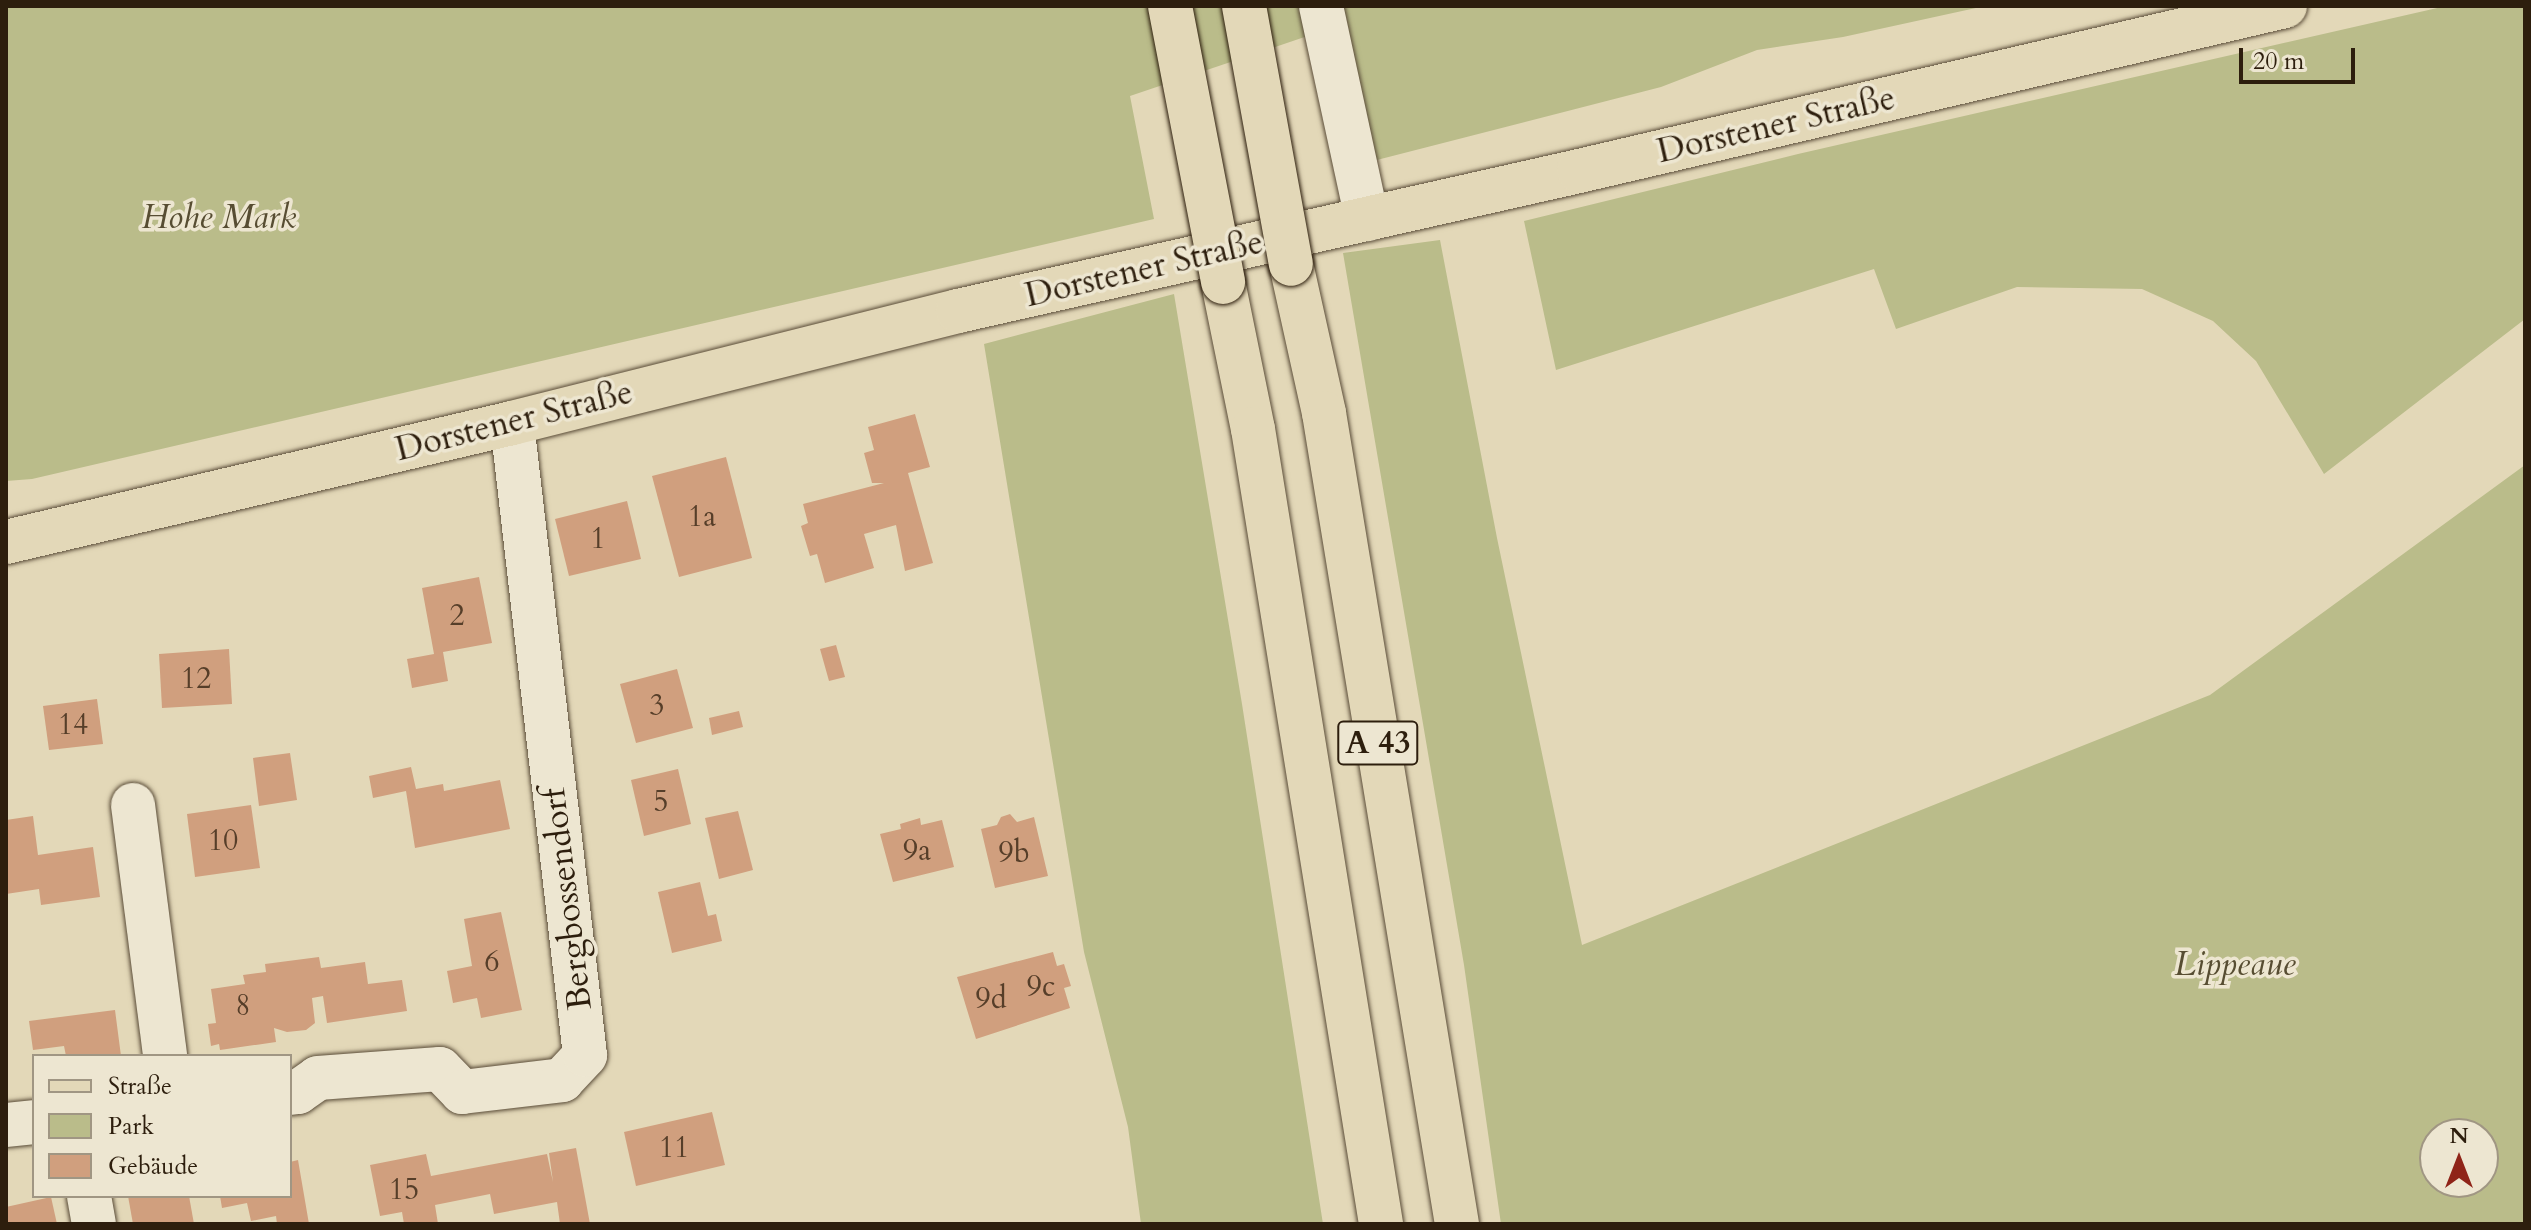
<!DOCTYPE html>
<html>
<head>
<meta charset="utf-8">
<style>
	body { margin:0 }
	#map { position:relative; width:2531px; height:1230px; overflow:hidden; background:#e3d8b8; font-family:Cardo,serif }
	div>[style] { position:absolute }
	.green>* { inset:0; background:#babc8a }
	.building>* { inset:0; background:#d09f7e }
	.roads { filter:drop-shadow(0 0 2px #5a4c38) drop-shadow(0 0 2px #5a4c38) }
	.minor>* { height:44px; margin:-22px; padding:0 22px; transform-origin:22px; border-radius:22px; background:#ede6d1 }
	.major>* { height:44px; margin:-22px; padding:0 22px; transform-origin:22px; border-radius:22px; background:#e3d8b8 }
	.highway>* { height:44px; margin:-22px; padding:0 22px; transform-origin:22px; border-radius:22px; background:#e3d8b8 }
	.bridges { filter:drop-shadow(0 0 2px #2d1e0d) drop-shadow(0 0 2px #2d1e0d) }
	.highway-bridge>* { height:44px; margin:-22px; padding:0 22px; transform-origin:22px; border-radius:22px; background:#e3d8b8 }
	span { translate:-50% -50%; white-space:nowrap; text-align:center; line-height:1.15; -webkit-text-stroke:7px #ede6d1; paint-order:stroke }
	.number-label { font-size:30px; color:#563e29 }
	.number-label span { -webkit-text-stroke-width:0 }
	.shield-label span { padding:2px 6px; background:#ede6d1; border:2px solid; border-radius:6px; -webkit-text-stroke-width:0 }
	.shield-label { font-size:32px; color:#2d1e0d; font-weight:700 }
	.street-label { font-size:34px; color:#2d1e0d }
	.park-label { font-size:34px; color:#574d32; font-style:italic }
	.frame { position:absolute; inset:0; border:8px solid #2d1e0d; pointer-events:none }
	.legend { position:absolute; left:32px; top:1054px; width:260px; height:144px; box-sizing:border-box; background:#ede6d1; border:2px solid #a09683; margin:0; padding:10px 14px; list-style:none; font-size:24px; color:#2d1e0d }
	.legend li { display:flex; align-items:center; gap:16px; height:40px }
	.legend b { width:40px; border:2px solid #a09683 }
	.north { position:absolute; left:2419px; top:1118px; width:80px; height:80px; box-sizing:border-box; background:#ede6d1; border:2px solid #a09683; border-radius:50%; rotate:0deg; font-size:22px; font-weight:700; line-height:32px; text-align:center; color:#2d1e0d }
	.north::after { content:''; display:block; margin:auto; width:28px; height:36px; background:#8f2418; clip-path:polygon(50% 0,100% 100%,50% 72%,0 100%) }
	.scale { position:absolute; left:2239px; top:48px; width:116px; height:36px; box-sizing:border-box; border:4px solid #2d1e0d; border-top:0; padding-left:10px; font-size:24px; line-height:28px; white-space:nowrap; color:#2d1e0d; -webkit-text-stroke:6px #ede6d1; paint-order:stroke }
</style>
</head>
<body>
<div id="map">
	<div class="green">
		<div style="clip-path:polygon(6px 6px,1985px 6px,1843px 37px,1757px 50px,1661px 87px,1369px 162px,1334px 27px,1130px 96px,1154px 219px,32px 479px,6px 481px)"></div>
		<div style="clip-path:polygon(2446px 6px,2525px 6px,2525px 319px,2324px 474px,2256px 361px,2213px 321px,2142px 289px,2017px 287px,1896px 329px,1874px 269px,1556px 370px,1524px 221px,1798px 154px)"></div>
		<div style="clip-path:polygon(evenodd,1440px 240px,1497px 538px,1582px 945px,2210px 695px,2525px 465px,2525px 1224px,1501px 1224px,1464px 965px,1343px 253px,1440px 240px,2483px 1134px,2483px 1182px,2435px 1182px,2435px 1134px,2483px 1134px)"></div>
		<div style="clip-path:polygon(1174px 294px,1242px 704px,1323px 1224px,1141px 1224px,1128px 1127px,1084px 952px,984px 344px)"></div>
	</div>
	<div class="building">
		<div style="clip-path:polygon(915px 414px,930px 467px,908px 473px,933px 563px,905px 571px,896px 525px,864px 534px,874px 568px,825px 583px,817px 554px,810px 556px,801px 526px,808px 523px,803px 504px,884px 483px,872px 483px,864px 453px,874px 450px,868px 427px)"></div>
		<div style="clip-path:polygon(726px 457px,752px 558px,679px 577px,652px 476px)"></div>
		<div style="clip-path:polygon(627px 501px,641px 559px,569px 576px,555px 519px)"></div>
		<div style="clip-path:polygon(479px 577px,492px 643px,443px 652px,448px 681px,412px 688px,407px 659px,434px 654px,422px 588px)"></div>
		<div style="clip-path:polygon(836px 645px,845px 677px,829px 681px,820px 649px)"></div>
		<div style="clip-path:polygon(229px 649px,232px 704px,162px 708px,159px 654px)"></div>
		<div style="clip-path:polygon(677px 669px,693px 728px,636px 743px,620px 684px)"></div>
		<div style="clip-path:polygon(97px 699px,103px 744px,49px 750px,43px 706px)"></div>
		<div style="clip-path:polygon(739px 711px,743px 727px,712px 735px,709px 718px)"></div>
		<div style="clip-path:polygon(290px 753px,297px 800px,259px 806px,253px 758px)"></div>
		<div style="clip-path:polygon(411px 767px,416px 789px,443px 784px,444px 791px,500px 780px,510px 829px,415px 848px,406px 791px,373px 798px,369px 776px)"></div>
		<div style="clip-path:polygon(678px 769px,691px 824px,644px 836px,631px 780px)"></div>
		<div style="clip-path:polygon(251px 805px,260px 868px,195px 877px,187px 814px)"></div>
		<div style="clip-path:polygon(738px 811px,753px 870px,719px 879px,705px 818px)"></div>
		<div style="clip-path:polygon(1010px 814px,1017px 822px,1034px 817px,1048px 876px,995px 888px,981px 829px,997px 825px,1001px 817px)"></div>
		<div style="clip-path:polygon(33px 816px,38px 855px,93px 847px,100px 897px,41px 905px,39px 889px,6px 894px,6px 820px)"></div>
		<div style="clip-path:polygon(920px 818px,921px 825px,942px 820px,954px 867px,893px 882px,880px 834px,901px 829px,900px 824px)"></div>
		<div style="clip-path:polygon(700px 882px,708px 916px,716px 914px,722px 941px,672px 953px,658px 892px)"></div>
		<div style="clip-path:polygon(501px 912px,522px 1010px,481px 1018px,477px 998px,453px 1003px,447px 971px,472px 966px,464px 919px)"></div>
		<div style="clip-path:polygon(1053px 952px,1057px 966px,1064px 964px,1071px 986px,1064px 988px,1070px 1008px,976px 1039px,957px 977px)"></div>
		<div style="clip-path:polygon(319px 957px,321px 968px,365px 962px,368px 984px,402px 980px,407px 1011px,327px 1023px,323px 996px,312px 998px,315px 1023px,306px 1030px,287px 1032px,274px 1028px,276px 1042px,220px 1050px,219px 1044px,211px 1046px,208px 1024px,216px 1023px,211px 989px,245px 984px,243px 975px,266px 972px,265px 964px)"></div>
		<div style="clip-path:polygon(115px 1010px,121px 1056px,66px 1056px,64px 1046px,33px 1050px,29px 1021px)"></div>
		<div style="clip-path:polygon(712px 1112px,725px 1165px,636px 1186px,624px 1132px)"></div>
		<div style="clip-path:polygon(576px 1148px,590px 1224px,560px 1224px,557px 1202px,494px 1214px,490px 1194px,435px 1205px,438px 1224px,404px 1224px,402px 1212px,380px 1216px,370px 1165px,426px 1154px,431px 1176px,547px 1154px,553px 1182px,549px 1153px)"></div>
		<div style="clip-path:polygon(298px 1160px,309px 1224px,277px 1224px,276px 1216px,251px 1221px,247px 1203px,222px 1208px,220px 1196px,290px 1196px,290px 1162px)"></div>
		<div style="clip-path:polygon(128px 1196px,189px 1196px,194px 1224px,133px 1224px)"></div>
		<div style="clip-path:polygon(51px 1197px,57px 1224px,6px 1224px,6px 1207px)"></div>
	</div>
	<div class="roads">
		<div class="minor">
			<div style="left:1321px;top:6px;width:218px;rotate:77.8deg"></div>
			<div style="left:133px;top:805px;width:253px;rotate:82.7deg"></div>
			<div style="left:290px;top:1093px;width:8px;rotate:-7deg"></div>
			<div style="left:298px;top:1092px;width:24px;rotate:-35deg"></div>
			<div style="left:318px;top:1078px;width:122px;rotate:-4.2deg"></div>
			<div style="left:440px;top:1069px;width:32px;rotate:46deg"></div>
			<div style="left:462px;top:1092px;width:101px;rotate:-6.8deg"></div>
			<div style="left:562px;top:1080px;width:34px;rotate:-47deg"></div>
			<div style="left:585px;top:1055px;width:636px;rotate:-96.59deg"></div>
			<div style="left:6px;top:1125px;width:28px;rotate:-6deg"></div>
			<div style="left:89px;top:1196px;width:28px;rotate:80deg"></div>
		</div>
		<div class="major">
			<div style="left:6px;top:542px;width:520px;rotate:-13.23deg"></div>
			<div style="left:512px;top:423px;width:460px;rotate:-14.1deg"></div>
			<div style="left:958px;top:311px;width:637px;rotate:-12.7deg"></div>
			<div style="left:1579px;top:171px;width:725px;rotate:-13.15deg"></div>
		</div>
		<div class="highway">
			<div style="left:1291px;top:264px;width:153px;rotate:77.5deg"></div>
			<div style="left:1324px;top:413px;width:822px;rotate:80.69deg"></div>
			<div style="left:1223px;top:282px;width:150px;rotate:78.5deg"></div>
			<div style="left:1253px;top:429px;width:805px;rotate:80.85deg"></div>
		</div>
	</div>
	<div class="bridges">
		<div class="highway-bridge">
			<div style="left:1170px;top:6px;width:281px;rotate:79.1deg"></div>
			<div style="left:1244px;top:6px;width:262px;rotate:79.7deg"></div>
		</div>
	</div>
	<div class="number-label">
		<span style="left:702px;top:517px">1a</span>
		<span style="left:598px;top:539px">1</span>
		<span style="left:457px;top:616px">2</span>
		<span style="left:196px;top:679px">12</span>
		<span style="left:657px;top:706px">3</span>
		<span style="left:73px;top:725px">14</span>
		<span style="left:661px;top:802px">5</span>
		<span style="left:223px;top:841px">10</span>
		<span style="left:917px;top:851px">9a</span>
		<span style="left:1014px;top:853px">9b</span>
		<span style="left:492px;top:962px">6</span>
		<span style="left:1041px;top:987px">9c</span>
		<span style="left:991px;top:999px">9d</span>
		<span style="left:243px;top:1006px">8</span>
		<span style="left:674px;top:1148px">11</span>
		<span style="left:404px;top:1190px">15</span>
	</div>
	<div class="shield-label">
		<span style="left:1378px;top:743px">A 43</span>
	</div>
	<div class="street-label">
		<span style="left:1776px;top:125px;rotate:-13deg">Dorstener Straße</span>
		<span style="left:1144px;top:269px;rotate:-13deg">Dorstener Straße</span>
		<span style="left:514px;top:421px;rotate:-14deg">Dorstener Straße</span>
		<span style="left:567px;top:899px;rotate:-97deg">Bergbossendorf</span>
	</div>
	<div class="park-label">
		<span style="left:219px;top:218px">Hohe Mark</span>
		<span style="left:2235px;top:965px">Lippeaue</span>
	</div>
	<div class="frame"></div>
	<ul class="legend">
	<li><b style="height:10px;background:#e3d8b8"></b>Straße</li>
	<li><b style="height:22px;background:#babc8a"></b>Park</li>
	<li><b style="height:22px;background:#d09f7e"></b>Gebäude</li>
	</ul>
	<div class="north">N</div>
	<div class="scale">20 m</div>
</div>
</body>
</html>
